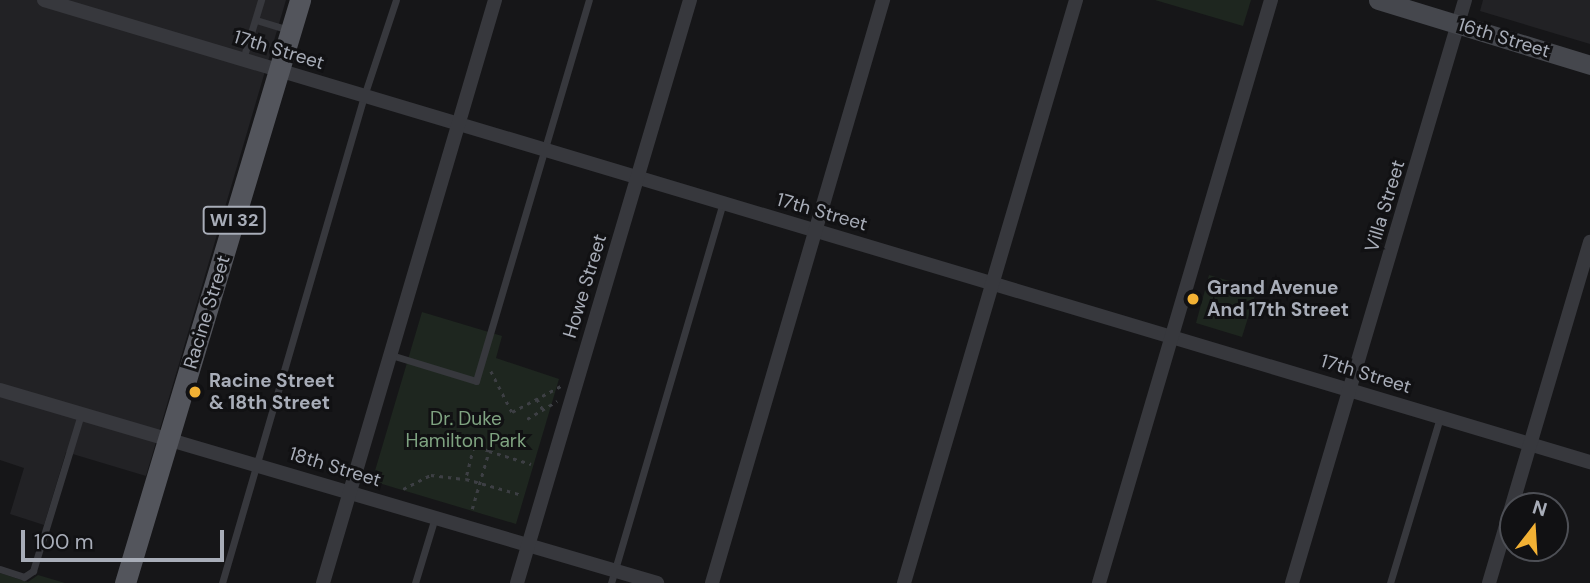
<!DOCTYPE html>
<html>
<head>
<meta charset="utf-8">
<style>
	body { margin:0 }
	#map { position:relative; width:1590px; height:583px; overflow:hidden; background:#161618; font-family:"DM Sans",sans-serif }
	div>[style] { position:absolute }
	.built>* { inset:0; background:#222225 }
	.green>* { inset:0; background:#1e261f }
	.path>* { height:2.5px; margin-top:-1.25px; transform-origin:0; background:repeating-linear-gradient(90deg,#3d3f44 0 3.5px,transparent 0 8.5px) }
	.lane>* { height:7px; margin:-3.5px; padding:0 3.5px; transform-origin:3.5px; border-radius:3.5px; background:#37383d }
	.street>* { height:14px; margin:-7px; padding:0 7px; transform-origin:7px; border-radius:7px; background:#37383d }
	.secondary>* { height:19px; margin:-9.5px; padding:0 9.5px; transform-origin:9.5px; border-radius:9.5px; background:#45474d }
	.primary>* { height:21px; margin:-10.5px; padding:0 10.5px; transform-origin:10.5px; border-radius:10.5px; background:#53555c }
	.dots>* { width:19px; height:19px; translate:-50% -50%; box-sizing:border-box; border:4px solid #111113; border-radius:50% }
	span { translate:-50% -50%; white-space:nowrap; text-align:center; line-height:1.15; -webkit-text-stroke:6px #111113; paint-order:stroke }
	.shield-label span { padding:2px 5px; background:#111113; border:2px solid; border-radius:5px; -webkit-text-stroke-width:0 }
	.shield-label { font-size:18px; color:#a8adb8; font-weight:700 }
	.street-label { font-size:19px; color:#a8adb8 }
	.poi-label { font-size:19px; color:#a8adb8; font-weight:700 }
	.left { translate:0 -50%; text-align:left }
	.park-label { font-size:19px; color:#7fa381 }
	.north { position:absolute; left:1499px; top:492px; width:70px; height:70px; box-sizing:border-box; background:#111113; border:2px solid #4d4f55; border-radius:50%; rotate:17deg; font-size:19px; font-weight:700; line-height:28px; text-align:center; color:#a8adb8 }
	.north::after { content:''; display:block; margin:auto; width:24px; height:32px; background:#f2b134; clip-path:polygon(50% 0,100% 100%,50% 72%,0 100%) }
	.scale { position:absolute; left:21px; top:530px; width:203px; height:32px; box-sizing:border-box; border:4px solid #a8adb8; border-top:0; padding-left:9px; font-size:21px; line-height:24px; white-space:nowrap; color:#a8adb8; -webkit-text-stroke:5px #111113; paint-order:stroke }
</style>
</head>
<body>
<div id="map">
	<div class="built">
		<div style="clip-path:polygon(0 0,286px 0,146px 476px,66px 452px,44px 525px,10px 514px,24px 468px,0 460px)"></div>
		<div style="clip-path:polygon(1483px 0,1590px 0,1590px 44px,1480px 11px)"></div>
	</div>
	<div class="green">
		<div style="clip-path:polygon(1155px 0,1251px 0,1243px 26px)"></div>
		<div style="clip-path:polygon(1209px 275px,1257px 289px,1242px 337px,1196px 323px)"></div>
		<div style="clip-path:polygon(422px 312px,502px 336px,496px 358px,559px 379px,516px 524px,372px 481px)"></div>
		<div style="clip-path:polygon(0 573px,28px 582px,38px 575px,65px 583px,0 583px)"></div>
	</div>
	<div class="path">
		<div style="left:491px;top:371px;width:46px;rotate:62.9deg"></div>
		<div style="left:512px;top:412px;width:55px;rotate:-28deg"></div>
		<div style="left:537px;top:399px;width:13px;rotate:61deg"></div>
		<div style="left:527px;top:419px;width:35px;rotate:-31deg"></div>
		<div style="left:489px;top:451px;width:16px;rotate:-165deg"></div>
		<div style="left:474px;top:447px;width:33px;rotate:104deg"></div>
		<div style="left:466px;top:479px;width:58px;rotate:15.9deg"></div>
		<div style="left:403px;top:489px;width:31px;rotate:-27deg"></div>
		<div style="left:431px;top:475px;width:35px;rotate:7deg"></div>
		<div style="left:472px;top:509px;width:60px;rotate:-73.7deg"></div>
		<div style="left:489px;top:451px;width:44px;rotate:17.2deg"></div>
	</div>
	<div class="lane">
		<div style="left:256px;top:20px;width:34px;rotate:17deg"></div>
		<div style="left:243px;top:59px;width:62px;rotate:-73deg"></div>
		<div style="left:391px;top:355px;width:89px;rotate:17deg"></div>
		<div style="left:476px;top:381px;width:397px;rotate:-73.5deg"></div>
		<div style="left:0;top:569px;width:25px;rotate:18deg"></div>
		<div style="left:24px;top:577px;width:11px;rotate:-34deg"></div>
		<div style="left:33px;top:571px;width:164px;rotate:-73deg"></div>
		<div style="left:222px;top:583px;width:507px;rotate:-73.74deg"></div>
		<div style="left:364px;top:96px;width:101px;rotate:-71.6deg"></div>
		<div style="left:415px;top:583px;width:69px;rotate:-73.1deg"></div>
		<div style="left:611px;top:583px;width:396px;rotate:-73.6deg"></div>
		<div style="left:1390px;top:583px;width:173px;rotate:-73.2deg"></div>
	</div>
	<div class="street">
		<div style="left:44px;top:0;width:1614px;rotate:16.64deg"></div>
		<div style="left:0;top:390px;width:685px;rotate:16.37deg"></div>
		<div style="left:323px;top:583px;width:608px;rotate:-73.56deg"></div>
		<div style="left:517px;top:583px;width:608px;rotate:-73.47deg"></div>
		<div style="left:712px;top:583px;width:608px;rotate:-73.65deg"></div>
		<div style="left:904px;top:583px;width:608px;rotate:-73.56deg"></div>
		<div style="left:1099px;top:583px;width:608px;rotate:-73.56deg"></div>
		<div style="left:1292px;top:583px;width:608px;rotate:-73.47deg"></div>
		<div style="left:1489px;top:583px;width:356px;rotate:-73.5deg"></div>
	</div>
	<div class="secondary">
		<div style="left:1378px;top:0;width:222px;rotate:17deg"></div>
	</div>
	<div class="primary">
		<div style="left:125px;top:583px;width:609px;rotate:-73.29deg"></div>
	</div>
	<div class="dots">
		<div style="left:1193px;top:299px;background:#f2b134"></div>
		<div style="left:195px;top:392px;background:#f2b134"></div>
	</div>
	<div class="shield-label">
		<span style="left:234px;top:220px">WI 32</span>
	</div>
	<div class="street-label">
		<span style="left:1504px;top:38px;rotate:17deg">16th Street</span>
		<span style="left:279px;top:50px;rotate:17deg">17th Street</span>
		<span style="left:1385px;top:206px;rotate:-73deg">Villa Street</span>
		<span style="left:822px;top:212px;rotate:16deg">17th Street</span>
		<span style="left:585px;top:286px;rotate:-73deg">Howe Street</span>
		<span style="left:207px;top:312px;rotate:-73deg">Racine Street</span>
		<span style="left:1366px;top:374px;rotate:17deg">17th Street</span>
		<span style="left:335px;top:467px;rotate:17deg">18th Street</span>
	</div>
	<div class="poi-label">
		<span class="left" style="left:1207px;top:299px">Grand Avenue<br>And 17th Street</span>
		<span class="left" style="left:209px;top:392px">Racine Street<br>&amp; 18th Street</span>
	</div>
	<div class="park-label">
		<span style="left:466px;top:430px">Dr. Duke<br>Hamilton Park</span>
	</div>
	<div class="north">N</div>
	<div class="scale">100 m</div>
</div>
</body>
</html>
